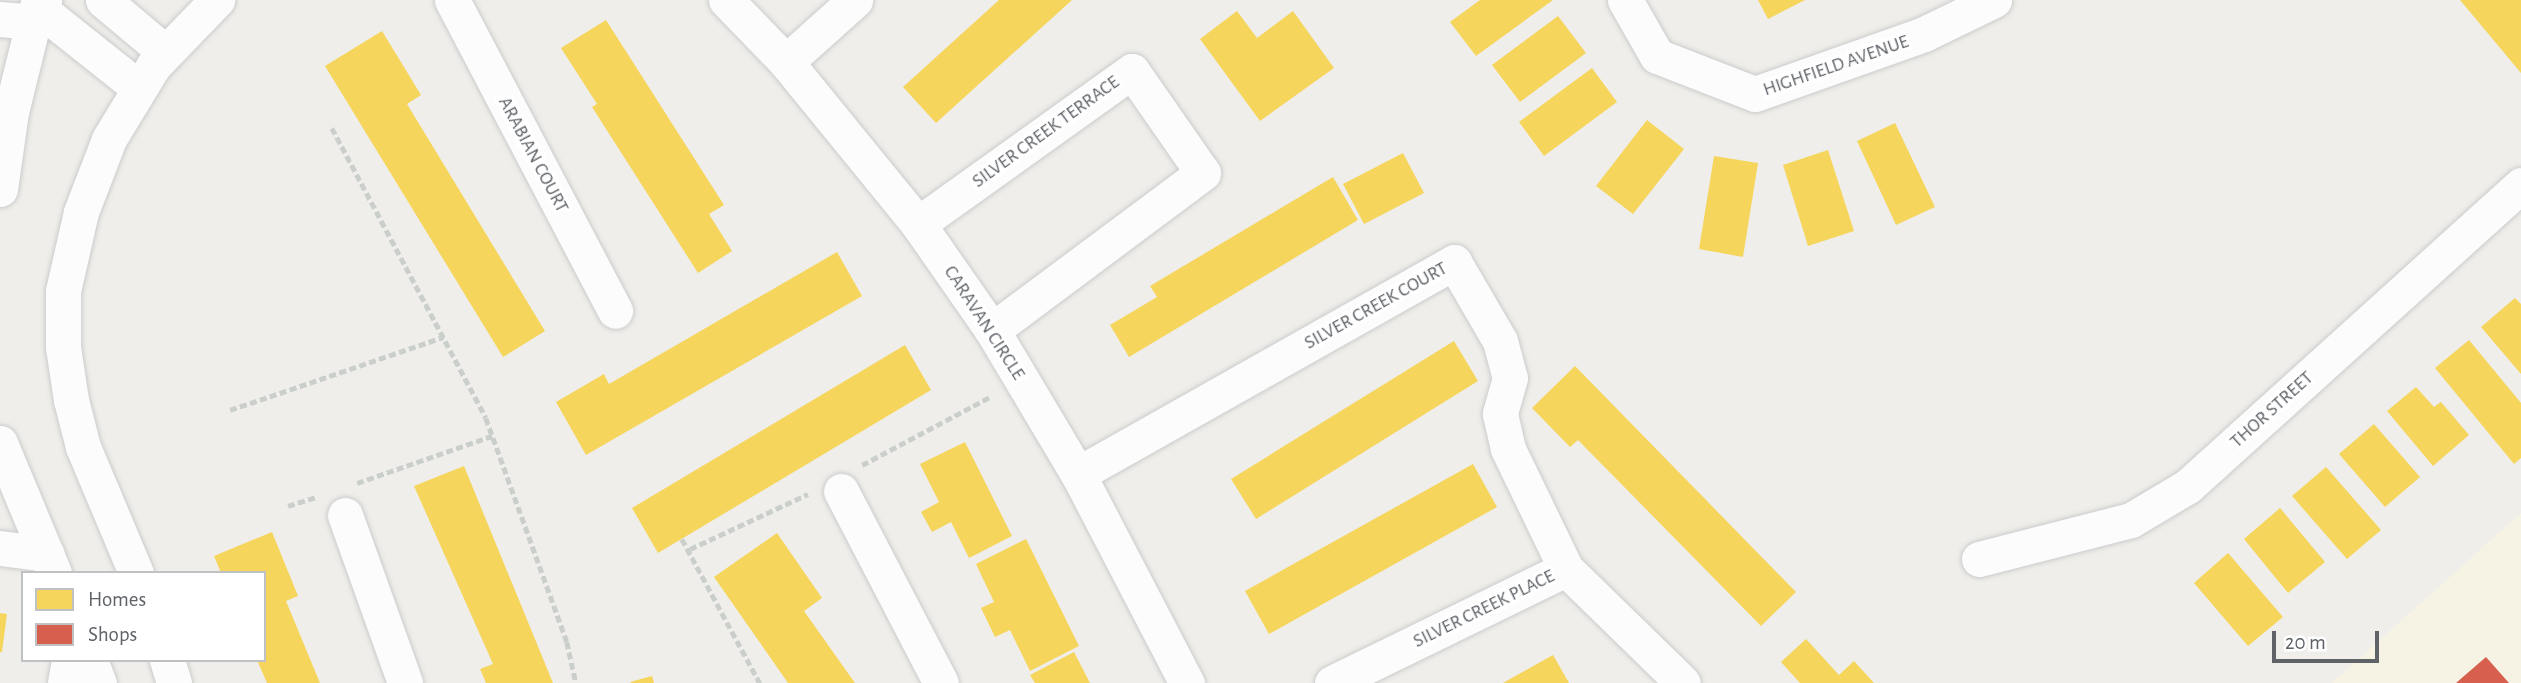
<!DOCTYPE html>
<html>
<head>
<meta charset="utf-8">
<style>
	body { margin:0 }
	#map { position:relative; width:2521px; height:683px; overflow:hidden; background:#efeeea; font-family:"Alegreya Sans",sans-serif }
	div>[style] { position:absolute }
	.commercial>* { inset:0; background:#f7f3e4 }
	.homes>* { inset:0; background:#f6d55c }
	.shops>* { inset:0; background:#d6604d }
	.path>* { height:4.5px; margin-top:-2.25px; transform-origin:0; background:repeating-linear-gradient(90deg,#cacfcc 0 7px,transparent 0 10.5px) }
	.roads { filter:drop-shadow(0 0 2px #cbcccc) drop-shadow(0 0 2px #cbcccc) }
	.minor>* { height:35px; margin:-17.5px; padding:0 17.5px; transform-origin:17.5px; border-radius:17.5px; background:#fdfcfc }
	span { translate:-50% -50%; white-space:nowrap; text-align:center; line-height:1.15; -webkit-text-stroke:7px #fff; paint-order:stroke }
	.street-label { font-size:19px; color:#5f6368 }
	.legend { position:absolute; left:21px; top:571px; width:245px; height:91px; box-sizing:border-box; background:#fff; border:2px solid #bfc1c3; margin:0; padding:9px 12px; list-style:none; font-size:21px; color:#5f6368 }
	.legend li { display:flex; align-items:center; gap:14px; height:35px }
	.legend b { width:35px; border:2px solid #bfc1c3 }
	.scale { position:absolute; left:2272px; top:631px; width:107px; height:32px; box-sizing:border-box; border:4px solid #5f6368; border-top:0; padding-left:9px; font-size:21px; line-height:24px; white-space:nowrap; color:#5f6368; -webkit-text-stroke:5px #fff; paint-order:stroke }
</style>
</head>
<body>
<div id="map">
	<div class="commercial">
		<div style="clip-path:polygon(2521px 513px,2521px 683px,2332px 683px)"></div>
	</div>
	<div class="homes">
		<div style="clip-path:polygon(999px 0,1072px 0,936px 123px,903px 87px)"></div>
		<div style="clip-path:polygon(1480px 0,1553px 0,1476px 56px,1450px 22px)"></div>
		<div style="clip-path:polygon(1758px 0,1805px 0,1768px 19px)"></div>
		<div style="clip-path:polygon(2460px 0,2521px 0,2521px 73px)"></div>
		<div style="clip-path:polygon(1237px 11px,1257px 38px,1293px 11px,1334px 68px,1260px 121px,1200px 39px)"></div>
		<div style="clip-path:polygon(1558px 16px,1586px 53px,1520px 102px,1492px 65px)"></div>
		<div style="clip-path:polygon(606px 20px,724px 205px,709px 214px,732px 251px,698px 273px,592px 107px,597px 104px,561px 48px)"></div>
		<div style="clip-path:polygon(382px 31px,421px 95px,407px 104px,545px 331px,503px 357px,325px 66px)"></div>
		<div style="clip-path:polygon(1592px 68px,1617px 102px,1544px 156px,1519px 122px)"></div>
		<div style="clip-path:polygon(1647px 120px,1684px 149px,1633px 214px,1596px 186px)"></div>
		<div style="clip-path:polygon(1895px 123px,1935px 207px,1896px 225px,1857px 141px)"></div>
		<div style="clip-path:polygon(1828px 150px,1854px 231px,1808px 246px,1783px 165px)"></div>
		<div style="clip-path:polygon(1403px 153px,1424px 193px,1364px 224px,1343px 184px)"></div>
		<div style="clip-path:polygon(1714px 156px,1758px 163px,1743px 257px,1699px 249px)"></div>
		<div style="clip-path:polygon(1333px 177px,1358px 220px,1129px 357px,1110px 325px,1157px 297px,1150px 286px)"></div>
		<div style="clip-path:polygon(837px 252px,862px 296px,586px 455px,556px 402px,604px 374px,609px 384px)"></div>
		<div style="clip-path:polygon(2515px 298px,2521px 304px,2521px 374px,2481px 327px)"></div>
		<div style="clip-path:polygon(2469px 340px,2521px 403px,2521px 458px,2514px 464px,2435px 368px)"></div>
		<div style="clip-path:polygon(1454px 341px,1478px 381px,1256px 519px,1231px 479px)"></div>
		<div style="clip-path:polygon(905px 345px,931px 390px,658px 553px,632px 508px)"></div>
		<div style="clip-path:polygon(1575px 366px,1796px 592px,1761px 626px,1578px 440px,1570px 447px,1532px 408px)"></div>
		<div style="clip-path:polygon(2416px 387px,2434px 407px,2441px 402px,2469px 435px,2433px 466px,2387px 411px)"></div>
		<div style="clip-path:polygon(2374px 424px,2420px 477px,2385px 507px,2339px 454px)"></div>
		<div style="clip-path:polygon(965px 442px,1012px 536px,969px 558px,951px 522px,932px 532px,921px 512px,939px 502px,920px 464px)"></div>
		<div style="clip-path:polygon(1473px 464px,1497px 507px,1269px 634px,1245px 591px)"></div>
		<div style="clip-path:polygon(464px 466px,553px 683px,486px 683px,480px 669px,493px 664px,414px 486px)"></div>
		<div style="clip-path:polygon(2326px 467px,2381px 530px,2347px 559px,2292px 496px)"></div>
		<div style="clip-path:polygon(2280px 508px,2325px 562px,2288px 593px,2244px 539px)"></div>
		<div style="clip-path:polygon(272px 532px,298px 596px,286px 601px,320px 683px,267px 683px,257px 660px,264px 660px,264px 573px,221px 573px,214px 556px)"></div>
		<div style="clip-path:polygon(777px 533px,822px 598px,804px 611px,855px 683px,788px 683px,714px 577px)"></div>
		<div style="clip-path:polygon(1026px 539px,1079px 646px,1030px 671px,1010px 630px,995px 637px,981px 608px,994px 602px,976px 564px)"></div>
		<div style="clip-path:polygon(2228px 553px,2283px 617px,2248px 646px,2194px 583px)"></div>
		<div style="clip-path:polygon(0 613px,7px 614px,2px 652px,0 652px)"></div>
		<div style="clip-path:polygon(1806px 639px,1839px 675px,1854px 661px,1874px 683px,1800px 683px,1781px 662px)"></div>
		<div style="clip-path:polygon(1074px 652px,1090px 683px,1035px 683px,1030px 675px)"></div>
		<div style="clip-path:polygon(1553px 655px,1569px 683px,1503px 683px)"></div>
		<div style="clip-path:polygon(652px 676px,654px 683px,631px 683px,630px 682px)"></div>
	</div>
	<div class="shops">
		<div style="clip-path:polygon(2486px 657px,2509px 683px,2456px 683px)"></div>
	</div>
	<div class="path">
		<div style="left:332px;top:128px;width:328px;rotate:62deg"></div>
		<div style="left:486px;top:418px;width:238px;rotate:70.1deg"></div>
		<div style="left:567px;top:642px;width:42px;rotate:77.6deg"></div>
		<div style="left:230px;top:410px;width:225px;rotate:-18.9deg"></div>
		<div style="left:862px;top:465px;width:145px;rotate:-28deg"></div>
		<div style="left:357px;top:483px;width:143px;rotate:-19.2deg"></div>
		<div style="left:288px;top:506px;width:29px;rotate:-18deg"></div>
		<div style="left:682px;top:539px;width:164px;rotate:61.6deg"></div>
		<div style="left:690px;top:549px;width:130px;rotate:-25deg"></div>
	</div>
	<div class="roads">
		<div class="minor">
			<div style="left:103px;top:0;width:81px;rotate:40deg"></div>
			<div style="left:452px;top:0;width:351px;rotate:62.3deg"></div>
			<div style="left:726px;top:0;width:86px;rotate:45.9deg"></div>
			<div style="left:786px;top:62px;width:209px;rotate:50.8deg"></div>
			<div style="left:918px;top:224px;width:129px;rotate:55.1deg"></div>
			<div style="left:992px;top:330px;width:168px;rotate:59.2deg"></div>
			<div style="left:1078px;top:474px;width:236px;rotate:62.5deg"></div>
			<div style="left:1625px;top:0;width:64px;rotate:60.3deg"></div>
			<div style="left:1657px;top:56px;width:105px;rotate:21.2deg"></div>
			<div style="left:1755px;top:94px;width:179px;rotate:-19.5deg"></div>
			<div style="left:1924px;top:34px;width:78px;rotate:-25.9deg"></div>
			<div style="left:37px;top:7px;width:130px;rotate:38.5deg"></div>
			<div style="left:0;top:19px;width:34px;rotate:5deg"></div>
			<div style="left:786px;top:62px;width:93px;rotate:-41.9deg"></div>
			<div style="left:0;top:189px;width:78px;rotate:-81.9deg"></div>
			<div style="left:11px;top:112px;width:108px;rotate:-76.1deg"></div>
			<div style="left:37px;top:7px;width:10px;rotate:-45deg"></div>
			<div style="left:918px;top:224px;width:263px;rotate:-35.6deg"></div>
			<div style="left:1132px;top:71px;width:124px;rotate:55.2deg"></div>
			<div style="left:1203px;top:173px;width:263px;rotate:143.3deg"></div>
			<div style="left:0;top:443px;width:141px;rotate:67.4deg"></div>
			<div style="left:1078px;top:474px;width:432px;rotate:-29.4deg"></div>
			<div style="left:1454px;top:262px;width:91px;rotate:59.8deg"></div>
			<div style="left:1500px;top:341px;width:38px;rotate:75deg"></div>
			<div style="left:1510px;top:378px;width:37px;rotate:106deg"></div>
			<div style="left:1500px;top:414px;width:36px;rotate:77deg"></div>
			<div style="left:1508px;top:449px;width:133px;rotate:64.2deg"></div>
			<div style="left:841px;top:491px;width:216px;rotate:62.5deg"></div>
			<div style="left:345px;top:515px;width:178px;rotate:70.3deg"></div>
			<div style="left:0;top:548px;width:47px;rotate:7.3deg"></div>
			<div style="left:1979px;top:559px;width:157px;rotate:-14.4deg"></div>
			<div style="left:2131px;top:520px;width:66px;rotate:-30.8deg"></div>
			<div style="left:2188px;top:486px;width:449px;rotate:-42.1deg"></div>
			<div style="left:136px;top:573px;width:137px;rotate:-112.8deg"></div>
			<div style="left:83px;top:447px;width:49px;rotate:-104.3deg"></div>
			<div style="left:71px;top:400px;width:54px;rotate:-98.6deg"></div>
			<div style="left:63px;top:347px;width:56px;rotate:-90deg"></div>
			<div style="left:63px;top:291px;width:81px;rotate:-77.2deg"></div>
			<div style="left:81px;top:212px;width:78px;rotate:-69deg"></div>
			<div style="left:109px;top:139px;width:87px;rotate:-58.7deg"></div>
			<div style="left:154px;top:65px;width:91px;rotate:-45.9deg"></div>
			<div style="left:90px;top:660px;width:25px;rotate:69deg"></div>
			<div style="left:167px;top:660px;width:24px;rotate:73deg"></div>
			<div style="left:65px;top:683px;width:23px;rotate:-80deg"></div>
			<div style="left:1332px;top:683px;width:260px;rotate:-26deg"></div>
			<div style="left:1566px;top:569px;width:163px;rotate:44.3deg"></div>
		</div>
	</div>
	<div class="street-label">
		<span style="left:1836px;top:66px;rotate:-19deg">HIGHFIELD AVENUE</span>
		<span style="left:1046px;top:132px;rotate:-36deg">SILVER CREEK TERRACE</span>
		<span style="left:533px;top:155px;rotate:62deg">ARABIAN COURT</span>
		<span style="left:1376px;top:306px;rotate:-29deg">SILVER CREEK COURT</span>
		<span style="left:984px;top:323px;rotate:57deg">CARAVAN CIRCLE</span>
		<span style="left:2272px;top:410px;rotate:-42deg">THOR STREET</span>
		<span style="left:1484px;top:609px;rotate:-26deg">SILVER CREEK PLACE</span>
	</div>
	<ul class="legend">
	<li><b style="height:19px;background:#f6d55c"></b>Homes</li>
	<li><b style="height:19px;background:#d6604d"></b>Shops</li>
	</ul>
	<div class="scale">20 m</div>
</div>
</body>
</html>
